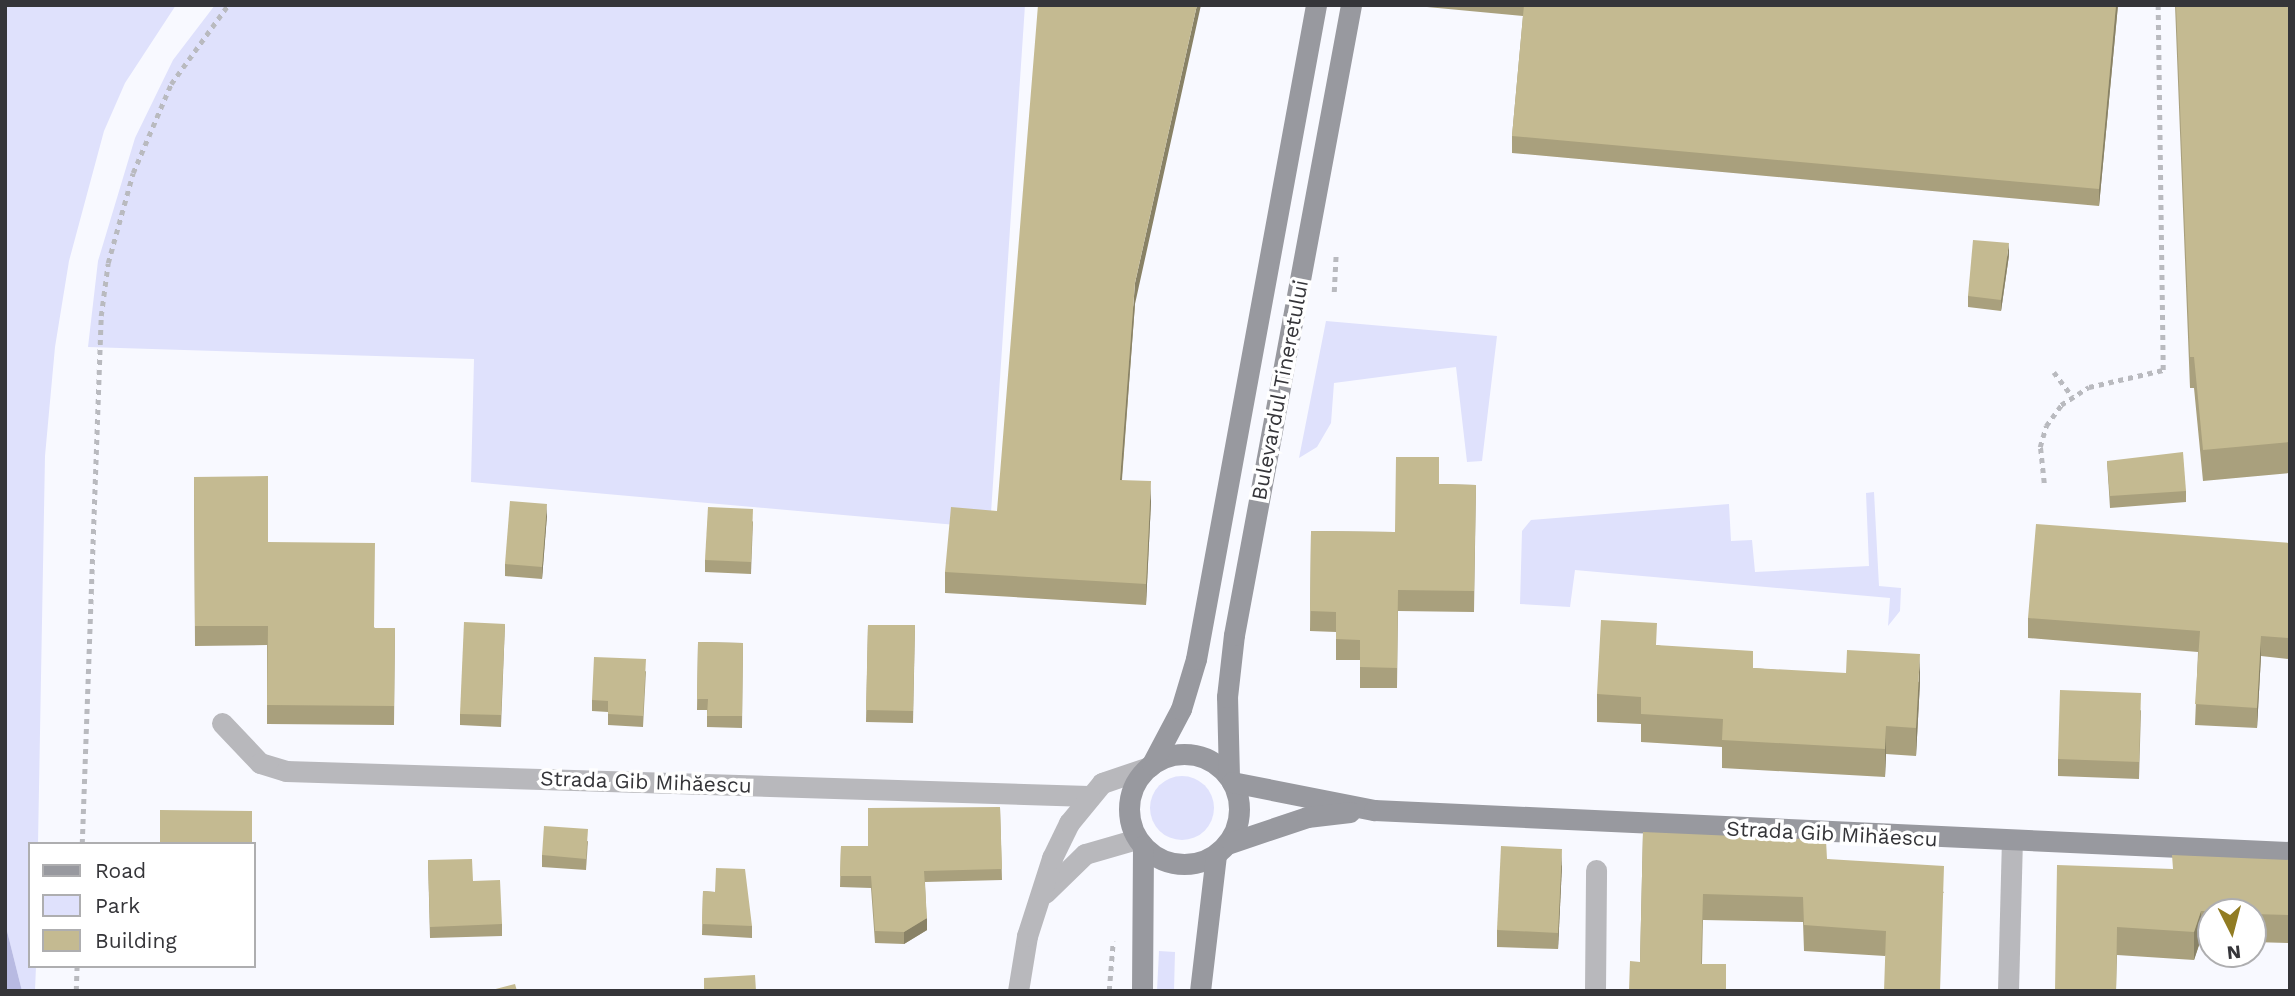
<!DOCTYPE html>
<html>
<head>
<meta charset="utf-8">
<style>
	body { margin:0 }
	#map { position:relative; width:2295px; height:996px; overflow:hidden; background:#f8f9ff; font-family:"Work Sans",sans-serif }
	div>[style] { position:absolute }
	.green>* { inset:0; background:#dfe1fc }
	.round { border-radius:50% }
	.water>* { inset:0; background:#b8bae2 }
	.path>* { height:4.5px; margin-top:-2.25px; transform-origin:0; background:repeating-linear-gradient(90deg,#b9babf 0 5px,transparent 0 10px) }
	.minor>* { height:21px; margin:-10.5px; padding:0 10.5px; transform-origin:10.5px; border-radius:10.5px; background:#b8b8bc }
	.secondary>* { height:21px; margin:-10.5px; padding:0 10.5px; transform-origin:10.5px; border-radius:10.5px; background:#98999f }
	.secondary>.ring { margin:-10.5px; padding:0; box-sizing:content-box; background:none; border:21px solid #98999f; border-radius:50% }
	.wall>* { inset:0; background:#a9a07d }
	.shaded-wall>* { inset:0; background:#898266 }
	.building>* { inset:0; background:#c4ba91 }
	span { translate:-50% -50%; white-space:nowrap; text-align:center; line-height:1.15; -webkit-text-stroke:7px #fff; paint-order:stroke }
	.street-label { font-size:21px; color:#353539 }
	.frame { position:absolute; inset:0; border:7px solid #353539; pointer-events:none }
	.legend { position:absolute; left:28px; top:842px; width:228px; height:126px; box-sizing:border-box; background:#fff; border:2px solid #aeaeb0; margin:0; padding:9px 12px; list-style:none; font-size:21px; color:#353539 }
	.legend li { display:flex; align-items:center; gap:14px; height:35px }
	.legend b { width:35px; border:2px solid #aeaeb0 }
	.north { position:absolute; left:2197px; top:898px; width:70px; height:70px; box-sizing:border-box; background:#fff; border:2px solid #aeaeb0; border-radius:50%; rotate:174deg; font-size:19px; font-weight:700; line-height:28px; text-align:center; color:#353539 }
	.north::after { content:''; display:block; margin:auto; width:24px; height:32px; background:#917c23; clip-path:polygon(50% 0,100% 100%,50% 72%,0 100%) }
</style>
</head>
<body>
<div id="map">
	<div class="green">
		<div style="clip-path:polygon(5px 5px,176px 5px,125px 83px,104px 131px,69px 261px,55px 347px,45px 456px,38px 844px,30px 844px,30px 966px,36px 966px,35px 991px,22px 991px,5px 923px)"></div>
		<div style="clip-path:polygon(215px 5px,1025px 5px,990px 528px,471px 482px,474px 359px,88px 347px,98px 261px,135px 138px,173px 60px)"></div>
		<div style="clip-path:polygon(1326px 321px,1497px 336px,1482px 461px,1467px 462px,1456px 367px,1334px 383px,1331px 423px,1317px 447px,1299px 458px)"></div>
		<div style="clip-path:polygon(1874px 492px,1879px 586px,1901px 588px,1900px 611px,1888px 626px,1890px 598px,1575px 570px,1570px 607px,1520px 604px,1522px 531px,1531px 520px,1729px 504px,1731px 541px,1752px 540px,1755px 572px,1869px 566px,1866px 493px)"></div>
		<div class="round" style="left:1150px;top:776px;width:64px;height:64px"></div>
		<div style="clip-path:polygon(1159px 951px,1175px 952px,1174px 991px,1157px 991px)"></div>
	</div>
	<div class="water">
		<div style="clip-path:polygon(5px 923px,22px 991px,5px 991px)"></div>
	</div>
	<div class="path">
		<div style="left:1334px;top:292px;width:40px;rotate:-87.1deg"></div>
		<div style="left:2054px;top:372px;width:31px;rotate:53deg"></div>
		<div style="left:2044px;top:483px;width:36px;rotate:-96deg"></div>
		<div style="left:2040px;top:447px;width:22px;rotate:-74deg"></div>
		<div style="left:2046px;top:426px;width:26px;rotate:-54deg"></div>
		<div style="left:2061px;top:405px;width:33px;rotate:-33deg"></div>
		<div style="left:2089px;top:387px;width:76px;rotate:-12.9deg"></div>
		<div style="left:2163px;top:370px;width:365px;rotate:-90.8deg"></div>
		<div style="left:82px;top:844px;width:528px;rotate:-87.94deg"></div>
		<div style="left:101px;top:316px;width:53px;rotate:-82.5deg"></div>
		<div style="left:108px;top:263px;width:93px;rotate:-74.5deg"></div>
		<div style="left:133px;top:173px;width:97px;rotate:-66.9deg"></div>
		<div style="left:171px;top:84px;width:97px;rotate:-54.2deg"></div>
		<div style="left:76px;top:991px;width:25px;rotate:-88deg"></div>
		<div style="left:1109px;top:991px;width:50px;rotate:-85.4deg"></div>
	</div>
	<div class="minor">
		<div style="left:222px;top:723px;width:55px;rotate:46.5deg"></div>
		<div style="left:260px;top:763px;width:27px;rotate:17deg"></div>
		<div style="left:286px;top:771px;width:803px;rotate:1.78deg"></div>
		<div style="left:1045px;top:893px;width:56px;rotate:-44.3deg"></div>
		<div style="left:1085px;top:854px;width:54px;rotate:-16.1deg"></div>
		<div style="left:1018px;top:991px;width:56px;rotate:-80.7deg"></div>
		<div style="left:1027px;top:936px;width:82px;rotate:-72.2deg"></div>
		<div style="left:1052px;top:858px;width:39px;rotate:-64deg"></div>
		<div style="left:1069px;top:823px;width:52px;rotate:-50.5deg"></div>
		<div style="left:1102px;top:783px;width:50px;rotate:-18.8deg"></div>
		<div style="left:1595px;top:991px;width:121px;rotate:-89.5deg"></div>
		<div style="left:2008px;top:991px;width:149px;rotate:-88.5deg"></div>
	</div>
	<div class="secondary">
		<div class="ring" style="left:1129px;top:754px;width:89px;height:89px"></div>
		<div style="left:1152px;top:764px;width:62px;rotate:-62.2deg"></div>
		<div style="left:1181px;top:709px;width:52px;rotate:-73.3deg"></div>
		<div style="left:1196px;top:659px;width:665px;rotate:-79.6deg"></div>
		<div style="left:1229px;top:777px;width:80px;rotate:-91.4deg"></div>
		<div style="left:1227px;top:697px;width:62px;rotate:-83.6deg"></div>
		<div style="left:1234px;top:635px;width:641px;rotate:-79.48deg"></div>
		<div style="left:1232px;top:782px;width:145px;rotate:11.2deg"></div>
		<div style="left:1374px;top:810px;width:917px;rotate:2.63deg"></div>
		<div style="left:1227px;top:844px;width:84px;rotate:-18.6deg"></div>
		<div style="left:1307px;top:817px;width:43px;rotate:-6.6deg"></div>
		<div style="left:1142px;top:991px;width:145px;rotate:-89.6deg"></div>
		<div style="left:1200px;top:991px;width:137px;rotate:-83.3deg"></div>
	</div>
	<div class="wall">
		<div style="clip-path:polygon(1427px 5px,2118px 5px,2099px 206px,1512px 153px,1512px 136px,1523px 16px,1427px 7px)"></div>
		<div style="clip-path:polygon(2175px 5px,2290px 5px,2290px 473px,2203px 481px,2194px 388px,2190px 388px)"></div>
		<div style="clip-path:polygon(2009px 255px,2001px 311px,1968px 307px,1968px 296px)"></div>
		<div style="clip-path:polygon(1135px 304px,1122px 480px,1151px 502px,1146px 605px,945px 593px,945px 572px,997px 511px)"></div>
		<div style="clip-path:polygon(2107px 461px,2186px 491px,2186px 502px,2110px 508px)"></div>
		<div style="clip-path:polygon(194px 477px,268px 542px,375px 628px,395px 628px,394px 725px,267px 724px,267px 645px,195px 646px)"></div>
		<div style="clip-path:polygon(1439px 484px,1476px 485px,1474px 612px,1398px 611px,1397px 688px,1360px 688px,1360px 660px,1336px 660px,1336px 632px,1310px 631px,1311px 531px,1395px 532px)"></div>
		<div style="clip-path:polygon(547px 515px,542px 579px,505px 576px,505px 564px)"></div>
		<div style="clip-path:polygon(753px 521px,751px 574px,705px 572px,705px 560px)"></div>
		<div style="clip-path:polygon(2290px 543px,2289px 659px,2261px 656px,2257px 728px,2195px 725px,2198px 652px,2028px 638px,2028px 618px)"></div>
		<div style="clip-path:polygon(505px 624px,501px 727px,460px 725px,460px 714px)"></div>
		<div style="clip-path:polygon(868px 625px,915px 625px,913px 723px,866px 722px)"></div>
		<div style="clip-path:polygon(698px 642px,743px 643px,742px 728px,707px 727px,707px 710px,697px 710px)"></div>
		<div style="clip-path:polygon(1657px 645px,1753px 668px,1920px 682px,1916px 756px,1886px 754px,1885px 777px,1722px 768px,1722px 747px,1641px 742px,1641px 724px,1597px 722px,1597px 694px)"></div>
		<div style="clip-path:polygon(646px 671px,643px 727px,608px 725px,608px 712px,592px 711px,592px 700px)"></div>
		<div style="clip-path:polygon(2141px 710px,2139px 779px,2058px 776px,2058px 759px)"></div>
		<div style="clip-path:polygon(1000px 807px,1002px 880px,925px 882px,927px 930px,904px 944px,875px 943px,871px 888px,840px 887px,841px 846px,868px 846px)"></div>
		<div style="clip-path:polygon(1643px 832px,1827px 859px,1944px 892px,1885px 956px,1804px 951px,1803px 922px,1703px 920px,1702px 964px,1640px 962px)"></div>
		<div style="clip-path:polygon(588px 841px,586px 870px,542px 867px,542px 855px)"></div>
		<div style="clip-path:polygon(428px 860px,502px 924px,502px 936px,430px 938px)"></div>
		<div style="clip-path:polygon(2290px 860px,2290px 943px,2253px 942px,2253px 912px,2211px 912px,2211px 940px,2201px 939px,2194px 960px,2117px 955px,2116px 991px,2055px 991px,2172px 869px)"></div>
		<div style="clip-path:polygon(1562px 865px,1558px 949px,1497px 947px,1497px 930px)"></div>
		<div style="clip-path:polygon(703px 891px,715px 892px,752px 926px,752px 938px,702px 935px)"></div>
	</div>
	<div class="shaded-wall">
		<div style="clip-path:polygon(1197px 5px,1201px 5px,1135px 304px,1120px 501px,1120px 480px,1135px 283px)"></div>
		<div style="clip-path:polygon(2116px 5px,2118px 5px,2099px 206px,2099px 189px)"></div>
		<div style="clip-path:polygon(2009px 243px,2009px 255px,2001px 311px,2001px 300px)"></div>
		<div style="clip-path:polygon(1151px 481px,1151px 502px,1146px 605px,1146px 584px)"></div>
		<div style="clip-path:polygon(547px 504px,547px 515px,542px 579px,542px 567px)"></div>
		<div style="clip-path:polygon(2261px 636px,2261px 656px,2257px 728px,2257px 708px)"></div>
		<div style="clip-path:polygon(1920px 654px,1920px 682px,1916px 756px,1916px 728px)"></div>
		<div style="clip-path:polygon(1886px 726px,1886px 754px,1885px 777px,1885px 749px)"></div>
		<div style="clip-path:polygon(1562px 849px,1562px 865px,1558px 949px,1558px 933px)"></div>
		<div style="clip-path:polygon(2201px 911px,2201px 939px,2194px 960px,2194px 932px)"></div>
		<div style="clip-path:polygon(927px 918px,927px 930px,904px 944px,904px 932px)"></div>
	</div>
	<div class="building">
		<div style="clip-path:polygon(1038px 5px,1197px 5px,1135px 283px,1120px 480px,1151px 481px,1146px 584px,945px 572px,951px 507px,997px 511px)"></div>
		<div style="clip-path:polygon(1524px 5px,2116px 5px,2099px 189px,1512px 136px)"></div>
		<div style="clip-path:polygon(2176px 5px,2290px 5px,2290px 442px,2203px 450px,2194px 357px,2190px 357px)"></div>
		<div style="clip-path:polygon(1973px 240px,2009px 243px,2001px 300px,1968px 296px)"></div>
		<div style="clip-path:polygon(2183px 452px,2186px 491px,2110px 496px,2107px 461px)"></div>
		<div style="clip-path:polygon(1396px 457px,1439px 457px,1439px 484px,1476px 485px,1474px 591px,1398px 590px,1397px 668px,1360px 667px,1360px 640px,1336px 639px,1336px 612px,1310px 611px,1311px 531px,1395px 532px)"></div>
		<div style="clip-path:polygon(268px 476px,268px 542px,375px 543px,374px 628px,395px 628px,394px 706px,267px 705px,268px 626px,195px 626px,194px 477px)"></div>
		<div style="clip-path:polygon(510px 501px,547px 504px,542px 567px,505px 564px)"></div>
		<div style="clip-path:polygon(708px 507px,753px 509px,751px 562px,705px 560px)"></div>
		<div style="clip-path:polygon(2036px 524px,2290px 543px,2289px 638px,2261px 636px,2257px 708px,2195px 704px,2200px 631px,2028px 618px)"></div>
		<div style="clip-path:polygon(1601px 620px,1657px 623px,1656px 645px,1753px 651px,1753px 668px,1846px 673px,1847px 650px,1920px 654px,1916px 728px,1886px 726px,1885px 749px,1722px 740px,1723px 719px,1641px 714px,1641px 697px,1597px 694px)"></div>
		<div style="clip-path:polygon(464px 622px,505px 624px,501px 715px,460px 714px)"></div>
		<div style="clip-path:polygon(868px 625px,915px 625px,913px 711px,866px 710px)"></div>
		<div style="clip-path:polygon(698px 642px,743px 643px,742px 716px,707px 716px,708px 699px,697px 699px)"></div>
		<div style="clip-path:polygon(594px 657px,646px 659px,643px 716px,608px 714px,608px 701px,592px 700px)"></div>
		<div style="clip-path:polygon(2060px 690px,2141px 693px,2139px 762px,2058px 759px)"></div>
		<div style="clip-path:polygon(1000px 807px,1002px 869px,924px 871px,927px 918px,904px 932px,875px 931px,871px 876px,840px 876px,841px 846px,868px 846px,868px 808px)"></div>
		<div style="clip-path:polygon(160px 810px,252px 811px,252px 844px,160px 844px)"></div>
		<div style="clip-path:polygon(544px 826px,588px 829px,586px 859px,542px 855px)"></div>
		<div style="clip-path:polygon(1643px 832px,1826px 840px,1827px 859px,1944px 866px,1940px 991px,1884px 991px,1886px 931px,1804px 925px,1803px 897px,1703px 894px,1701px 964px,1726px 964px,1726px 991px,1629px 991px,1630px 961px,1640px 962px)"></div>
		<div style="clip-path:polygon(1501px 846px,1562px 849px,1558px 933px,1497px 930px)"></div>
		<div style="clip-path:polygon(2172px 855px,2290px 860px,2290px 915px,2253px 914px,2253px 912px,2201px 911px,2194px 932px,2117px 927px,2116px 991px,2055px 991px,2057px 865px,2173px 869px)"></div>
		<div style="clip-path:polygon(472px 859px,473px 881px,500px 880px,502px 924px,430px 927px,428px 860px)"></div>
		<div style="clip-path:polygon(716px 868px,745px 869px,752px 926px,702px 924px,703px 891px,715px 892px)"></div>
		<div style="clip-path:polygon(755px 975px,756px 991px,704px 991px,704px 978px)"></div>
		<div style="clip-path:polygon(515px 984px,517px 991px,488px 991px)"></div>
	</div>
	<div class="street-label">
		<span style="left:1280px;top:390px;rotate:-79deg">Bulevardul Tineretului</span>
		<span style="left:646px;top:782px;rotate:2deg">Strada Gib Mihăescu</span>
		<span style="left:1832px;top:834px;rotate:3deg">Strada Gib Mihăescu</span>
	</div>
	<div class="frame"></div>
	<ul class="legend">
	<li><b style="height:9px;background:#98999f"></b>Road</li>
	<li><b style="height:19px;background:#dfe1fc"></b>Park</li>
	<li><b style="height:19px;background:#c4ba91"></b>Building</li>
	</ul>
	<div class="north">N</div>
</div>
</body>
</html>
